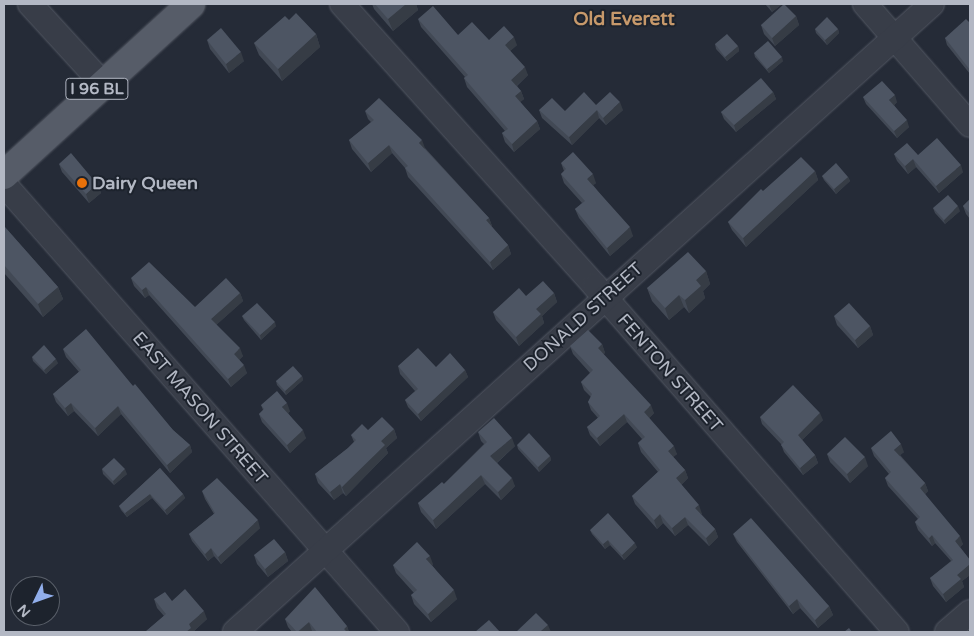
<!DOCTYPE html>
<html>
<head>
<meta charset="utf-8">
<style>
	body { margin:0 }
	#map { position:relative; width:974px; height:636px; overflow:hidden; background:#252b37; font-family:"Varela Round",sans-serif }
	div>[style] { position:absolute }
	.roads { filter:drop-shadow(0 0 1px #535863) drop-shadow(0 0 1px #535863) }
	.minor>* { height:24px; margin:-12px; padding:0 12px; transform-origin:12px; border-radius:12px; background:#383d48 }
	.major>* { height:28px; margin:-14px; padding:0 14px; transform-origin:14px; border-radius:14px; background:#565c68 }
	.wall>* { inset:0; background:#424955 }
	.shaded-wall>* { inset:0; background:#363c45 }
	.building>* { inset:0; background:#4d5563 }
	.dots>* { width:14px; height:14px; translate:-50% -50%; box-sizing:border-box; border:2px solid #1d232d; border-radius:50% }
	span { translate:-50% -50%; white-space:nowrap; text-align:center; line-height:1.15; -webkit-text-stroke:4px #1d232d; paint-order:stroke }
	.shield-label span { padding:1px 4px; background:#1d232d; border:1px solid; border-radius:4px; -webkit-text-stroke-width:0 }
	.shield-label { font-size:16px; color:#b3b8c4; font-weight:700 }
	.poi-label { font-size:18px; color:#b3b8c4; font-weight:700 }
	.left { translate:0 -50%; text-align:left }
	.street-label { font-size:18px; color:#b3b8c4 }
	.neighbourhood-label { font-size:19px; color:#c7996b; font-weight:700 }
	.frame { position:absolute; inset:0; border:5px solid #b3b8c4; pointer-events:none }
	.north { position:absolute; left:10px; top:576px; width:50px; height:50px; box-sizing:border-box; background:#1d232d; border:1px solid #595f69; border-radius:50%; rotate:228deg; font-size:14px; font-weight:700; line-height:20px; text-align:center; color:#b3b8c4 }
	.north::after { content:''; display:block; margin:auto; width:18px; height:22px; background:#91aeeb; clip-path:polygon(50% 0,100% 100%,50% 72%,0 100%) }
</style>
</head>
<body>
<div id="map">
	<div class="roads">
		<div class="minor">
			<div style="left:30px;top:4px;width:108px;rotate:47.6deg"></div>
			<div style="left:342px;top:4px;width:379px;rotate:48.1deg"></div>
			<div style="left:595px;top:286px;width:459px;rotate:48.9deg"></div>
			<div style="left:865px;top:4px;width:160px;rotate:49deg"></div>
			<div style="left:4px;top:184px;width:596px;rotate:48.74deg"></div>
			<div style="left:235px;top:632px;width:938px;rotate:-42.02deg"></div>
			<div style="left:947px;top:632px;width:30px;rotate:-41deg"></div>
		</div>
		<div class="major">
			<div style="left:4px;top:175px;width:253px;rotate:-42.4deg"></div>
		</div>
	</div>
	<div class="wall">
		<div style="clip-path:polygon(372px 4px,416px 4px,418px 10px,393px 31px,374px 9px)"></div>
		<div style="clip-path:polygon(765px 4px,782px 4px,772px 12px)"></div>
		<div style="clip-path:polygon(796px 16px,799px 25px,775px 46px,764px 34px,761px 25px)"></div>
		<div style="clip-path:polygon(418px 19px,458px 35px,517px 45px,510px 51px,528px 75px,517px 86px,521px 91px,524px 99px,520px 102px,537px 121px,540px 129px,514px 152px,505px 142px,502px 133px,505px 131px,467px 87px,464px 78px,465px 77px,421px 27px)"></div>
		<div style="clip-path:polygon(289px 20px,316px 34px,320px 47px,282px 81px,259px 55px,254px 43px)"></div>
		<div style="clip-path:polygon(970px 23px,970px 74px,947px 45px,945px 38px)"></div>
		<div style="clip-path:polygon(815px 29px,838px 29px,839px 33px,827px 45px,816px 33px)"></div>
		<div style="clip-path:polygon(207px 40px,244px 61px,229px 73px,210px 49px)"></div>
		<div style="clip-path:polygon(715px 44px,738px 46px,739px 51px,727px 61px,716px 49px)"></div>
		<div style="clip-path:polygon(754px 53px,783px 61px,769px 73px,755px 57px)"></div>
		<div style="clip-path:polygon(773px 92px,776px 99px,736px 132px,724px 119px,721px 112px)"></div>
		<div style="clip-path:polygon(863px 97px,897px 102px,894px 105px,909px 127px,897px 138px,866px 104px)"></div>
		<div style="clip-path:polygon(596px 105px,623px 110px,606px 125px,599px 118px,572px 145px,542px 118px,539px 110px,565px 111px)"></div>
		<div style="clip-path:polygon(365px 111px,425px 148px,489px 218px,492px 226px,491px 226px,508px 245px,511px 254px,493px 270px,408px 177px,405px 168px,392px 153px,371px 172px,352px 149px,349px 140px,371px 122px,368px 119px)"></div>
		<div style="clip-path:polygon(894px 154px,918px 155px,963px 172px,939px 193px,916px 167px,908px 174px,897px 161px)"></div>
		<div style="clip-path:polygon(561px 163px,596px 183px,593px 185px,633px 236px,610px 256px,579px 218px,575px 209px,582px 203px,564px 183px,561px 174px,564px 171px)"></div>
		<div style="clip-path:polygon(59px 164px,97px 184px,101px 193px,89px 203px,62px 172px)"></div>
		<div style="clip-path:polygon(815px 171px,818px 180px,746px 247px,732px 230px,728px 222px,763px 191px)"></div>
		<div style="clip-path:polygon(822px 176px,848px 177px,850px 181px,836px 194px,824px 180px)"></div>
		<div style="clip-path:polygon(970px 199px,970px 219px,966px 214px,963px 206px)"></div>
		<div style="clip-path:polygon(933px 208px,960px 211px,945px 224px,935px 213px)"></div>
		<div style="clip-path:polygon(4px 226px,58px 287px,63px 299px,43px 317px,4px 273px)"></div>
		<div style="clip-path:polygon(706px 271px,710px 284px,703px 291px,705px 298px,689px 313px,684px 307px,669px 320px,652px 301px,647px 288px)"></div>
		<div style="clip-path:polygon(131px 278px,195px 307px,240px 293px,243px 301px,216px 325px,243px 356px,239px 360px,247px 373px,231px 387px,149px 295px,145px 298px,134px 286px)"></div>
		<div style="clip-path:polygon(554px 293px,557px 302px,542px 316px,544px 323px,519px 346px,496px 320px,493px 312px,526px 296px)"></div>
		<div style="clip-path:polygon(242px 316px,276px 326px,261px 340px,244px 320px)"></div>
		<div style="clip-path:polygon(834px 316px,870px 326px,873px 335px,858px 348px,837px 325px)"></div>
		<div style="clip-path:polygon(602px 344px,605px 353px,603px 354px,654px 413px,649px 418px,677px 454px,673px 457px,685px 470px,688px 478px,681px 485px,702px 514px,701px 514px,715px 529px,718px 537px,709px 546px,688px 525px,675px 536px,663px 523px,657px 529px,635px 504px,632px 496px,658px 472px,641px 452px,638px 443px,642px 439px,627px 422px,600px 446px,590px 435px,587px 427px,598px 418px,591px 410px,588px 402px,591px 397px,584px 390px,581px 382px,590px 373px,573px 354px,570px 346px)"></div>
		<div style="clip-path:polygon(63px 349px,133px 386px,173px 430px,190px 445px,192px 452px,170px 473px,121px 414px,98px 436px,74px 411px,68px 416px,56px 402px,53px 394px,79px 372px,66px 357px)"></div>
		<div style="clip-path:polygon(32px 357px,58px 363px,46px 374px,33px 361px)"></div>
		<div style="clip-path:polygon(398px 366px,436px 367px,465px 370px,468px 377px,421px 421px,408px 407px,405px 400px,415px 391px,400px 374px)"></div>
		<div style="clip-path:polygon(302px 376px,303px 380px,286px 395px,277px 385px,276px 381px)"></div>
		<div style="clip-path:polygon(261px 405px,290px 411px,288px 413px,306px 438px,290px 453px,262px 422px,259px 414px,263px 410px)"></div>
		<div style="clip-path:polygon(760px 417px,823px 420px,802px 440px,815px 455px,818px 463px,803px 475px,784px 452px,781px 444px,762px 424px)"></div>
		<div style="clip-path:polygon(394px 429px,397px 438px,386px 448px,388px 453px,346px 496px,343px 493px,334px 500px,318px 483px,315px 474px,348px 448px,354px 442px,351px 435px,368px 430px)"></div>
		<div style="clip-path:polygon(478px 432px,515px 446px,497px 463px,515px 486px,501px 500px,485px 484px,436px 529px,421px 512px,418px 503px,444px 484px,484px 444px,481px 441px)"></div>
		<div style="clip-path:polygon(517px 445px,550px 456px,551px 460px,539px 472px,518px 449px)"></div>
		<div style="clip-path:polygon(871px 448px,904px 452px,900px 455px,925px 483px,928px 491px,925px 494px,963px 544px,960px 547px,970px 560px,970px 575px,962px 581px,964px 587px,946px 602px,933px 586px,930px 578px,951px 561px,935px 543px,932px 546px,918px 530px,915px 522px,918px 519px,888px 486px,885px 478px,889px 474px,874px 456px)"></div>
		<div style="clip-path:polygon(827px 454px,868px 466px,850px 483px,830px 462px)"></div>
		<div style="clip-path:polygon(160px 468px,183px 494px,185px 498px,167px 515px,152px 498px,127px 517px,121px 510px,119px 506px)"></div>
		<div style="clip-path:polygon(102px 469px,127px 474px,114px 485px,103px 474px)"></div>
		<div style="clip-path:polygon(202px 491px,260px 528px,221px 564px,214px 556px,208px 561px,192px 541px,189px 534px,214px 514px,205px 499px)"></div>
		<div style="clip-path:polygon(590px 530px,637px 547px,624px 560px,610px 545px,605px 549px,592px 534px)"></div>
		<div style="clip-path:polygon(733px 534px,829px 606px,833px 615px,818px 628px,800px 608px,793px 614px,737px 542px)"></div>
		<div style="clip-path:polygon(285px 552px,288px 561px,268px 577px,257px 564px,254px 555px)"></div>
		<div style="clip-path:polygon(433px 564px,432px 565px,457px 599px,431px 622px,414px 604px,411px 595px,414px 593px,396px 573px,393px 565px)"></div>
		<div style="clip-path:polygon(154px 599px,172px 601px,207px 619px,193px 632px,145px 632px,164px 616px,157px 608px)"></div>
		<div style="clip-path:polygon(285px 619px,347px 626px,349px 632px,313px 632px,312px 631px,311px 632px,292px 632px,288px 627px)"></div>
	</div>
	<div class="shaded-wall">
		<div style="clip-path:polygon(406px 4px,416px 4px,418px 10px,393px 31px,388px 19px)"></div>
		<div style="clip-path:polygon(769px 4px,782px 4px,772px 12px)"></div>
		<div style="clip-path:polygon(796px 16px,799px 25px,775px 46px,772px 38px)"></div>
		<div style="clip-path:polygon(838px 29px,839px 33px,827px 45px,825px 40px)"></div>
		<div style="clip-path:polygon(316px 34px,320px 47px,282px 81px,278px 69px)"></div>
		<div style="clip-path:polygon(514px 37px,517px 45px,508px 53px,505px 45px)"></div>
		<div style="clip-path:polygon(738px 46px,739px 51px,727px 61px,725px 57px)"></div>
		<div style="clip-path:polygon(241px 52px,244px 61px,229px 73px,226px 64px)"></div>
		<div style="clip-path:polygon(782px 57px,783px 61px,769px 73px,767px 69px)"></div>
		<div style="clip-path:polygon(525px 67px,528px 75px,514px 88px,511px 80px)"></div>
		<div style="clip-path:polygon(521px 91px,524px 99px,518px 104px,515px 96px)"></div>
		<div style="clip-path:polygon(773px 92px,776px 99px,736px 132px,734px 125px)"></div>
		<div style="clip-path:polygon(895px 95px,897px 102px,892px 107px,889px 100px)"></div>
		<div style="clip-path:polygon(620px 102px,623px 110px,606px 125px,603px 118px)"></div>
		<div style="clip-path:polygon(597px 110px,599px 118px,572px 145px,569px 137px)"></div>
		<div style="clip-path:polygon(907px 120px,909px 127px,897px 138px,894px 131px)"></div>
		<div style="clip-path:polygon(537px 121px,540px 129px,514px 152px,512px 144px)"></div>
		<div style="clip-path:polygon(422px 140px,425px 148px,422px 151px,419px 143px)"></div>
		<div style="clip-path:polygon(389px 145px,392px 153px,371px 172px,368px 163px)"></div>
		<div style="clip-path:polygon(913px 159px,916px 167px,908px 174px,905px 166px)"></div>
		<div style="clip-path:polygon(961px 165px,963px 172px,939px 193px,936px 186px)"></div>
		<div style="clip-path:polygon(815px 171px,818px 180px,746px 247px,743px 238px)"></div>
		<div style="clip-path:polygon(593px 174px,596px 183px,590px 188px,587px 179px)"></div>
		<div style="clip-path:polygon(848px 177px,850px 181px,836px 194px,834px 189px)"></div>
		<div style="clip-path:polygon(97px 184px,101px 193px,89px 203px,86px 194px)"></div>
		<div style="clip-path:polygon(958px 206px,960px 211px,945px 224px,944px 220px)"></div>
		<div style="clip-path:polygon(489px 218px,492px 226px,489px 229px,486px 220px)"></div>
		<div style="clip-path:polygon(630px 227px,633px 236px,610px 256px,607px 248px)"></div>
		<div style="clip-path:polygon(508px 245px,511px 254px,493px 270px,490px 262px)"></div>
		<div style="clip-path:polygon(706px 271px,710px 284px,703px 291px,705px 298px,689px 313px,685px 300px,696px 280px)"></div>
		<div style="clip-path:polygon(58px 287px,63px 299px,43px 317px,38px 304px)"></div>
		<div style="clip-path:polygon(146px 287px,149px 295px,145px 298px,142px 290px)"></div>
		<div style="clip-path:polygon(240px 293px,243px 301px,214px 327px,211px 319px)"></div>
		<div style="clip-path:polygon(554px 293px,557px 302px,542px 316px,544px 323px,519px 346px,516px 337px,536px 309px)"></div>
		<div style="clip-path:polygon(679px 295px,684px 307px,669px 320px,665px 308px)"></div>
		<div style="clip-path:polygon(275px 322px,276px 326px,261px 340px,260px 335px)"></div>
		<div style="clip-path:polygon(870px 326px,873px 335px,858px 348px,855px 340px)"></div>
		<div style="clip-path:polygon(602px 344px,605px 353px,601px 356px,598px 348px)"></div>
		<div style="clip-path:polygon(240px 348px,243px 356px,237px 362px,234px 354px)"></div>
		<div style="clip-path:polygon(56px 359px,58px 363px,46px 374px,44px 370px)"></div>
		<div style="clip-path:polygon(244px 365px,247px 373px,231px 387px,228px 379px)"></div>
		<div style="clip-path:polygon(465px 370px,468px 377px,421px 421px,418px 414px)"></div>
		<div style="clip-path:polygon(302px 376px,303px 380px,286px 395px,285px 391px)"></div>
		<div style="clip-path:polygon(71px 403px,74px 411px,68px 416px,65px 408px)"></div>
		<div style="clip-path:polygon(287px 403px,290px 411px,286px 415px,282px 407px)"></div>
		<div style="clip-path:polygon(651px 405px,654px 413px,647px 420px,644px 412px)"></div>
		<div style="clip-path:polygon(118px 406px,121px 414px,98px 436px,95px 428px)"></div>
		<div style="clip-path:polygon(820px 413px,823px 420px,800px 442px,798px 435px)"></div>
		<div style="clip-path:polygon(624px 414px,627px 422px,600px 446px,597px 438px)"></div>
		<div style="clip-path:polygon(394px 429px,397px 438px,386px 448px,388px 453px,346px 496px,342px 487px,381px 441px)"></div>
		<div style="clip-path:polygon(303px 430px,306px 438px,290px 453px,287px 445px)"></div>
		<div style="clip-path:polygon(512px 438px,515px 446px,494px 465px,490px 456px)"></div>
		<div style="clip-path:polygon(901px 444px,904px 452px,897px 458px,894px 450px)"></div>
		<div style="clip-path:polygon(190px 445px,192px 452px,170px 473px,167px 465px)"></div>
		<div style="clip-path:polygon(674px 446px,677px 454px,671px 459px,668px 451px)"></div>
		<div style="clip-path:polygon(815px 455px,818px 463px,803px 475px,800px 468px)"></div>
		<div style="clip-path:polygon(550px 456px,551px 460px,539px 472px,538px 467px)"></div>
		<div style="clip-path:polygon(865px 457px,868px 466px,850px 483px,847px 474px)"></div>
		<div style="clip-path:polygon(125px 469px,127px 474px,114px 485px,113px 481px)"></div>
		<div style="clip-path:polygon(685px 470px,688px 478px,679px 487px,676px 478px)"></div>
		<div style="clip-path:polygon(481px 475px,485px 484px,436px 529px,433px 520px)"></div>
		<div style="clip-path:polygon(512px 478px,515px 486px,501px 500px,498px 492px)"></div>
		<div style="clip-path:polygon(925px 483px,928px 491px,923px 496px,920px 488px)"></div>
		<div style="clip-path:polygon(340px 484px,343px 493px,334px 500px,330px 492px)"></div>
		<div style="clip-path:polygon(150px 494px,152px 498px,127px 517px,125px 513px)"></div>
		<div style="clip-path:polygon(183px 494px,185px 498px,167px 515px,165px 510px)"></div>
		<div style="clip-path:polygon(699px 505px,702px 514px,698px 516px,695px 508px)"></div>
		<div style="clip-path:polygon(660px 514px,663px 523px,657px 529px,654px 520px)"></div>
		<div style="clip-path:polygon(685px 517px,688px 525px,675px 536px,672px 528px)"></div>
		<div style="clip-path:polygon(258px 520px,260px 528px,221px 564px,218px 557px)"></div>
		<div style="clip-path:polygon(715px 529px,718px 537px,709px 546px,706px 538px)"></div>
		<div style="clip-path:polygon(932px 535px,935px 543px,932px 546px,929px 538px)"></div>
		<div style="clip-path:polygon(960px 536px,963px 544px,958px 549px,955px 541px)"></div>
		<div style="clip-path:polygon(608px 540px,610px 545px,605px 549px,603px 544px)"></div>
		<div style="clip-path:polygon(635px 543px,637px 547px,624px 560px,622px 555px)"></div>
		<div style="clip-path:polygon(211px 548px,214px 556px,208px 561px,205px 554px)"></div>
		<div style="clip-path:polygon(285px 552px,288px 561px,268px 577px,265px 569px)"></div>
		<div style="clip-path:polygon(430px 556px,433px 564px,429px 568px,426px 559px)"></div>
		<div style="clip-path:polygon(970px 564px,970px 575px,962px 581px,964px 587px,946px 602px,943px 594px,957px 575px)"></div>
		<div style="clip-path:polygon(454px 590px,457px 599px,431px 622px,428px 614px)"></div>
		<div style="clip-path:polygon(797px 599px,800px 608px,793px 614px,789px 606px)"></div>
		<div style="clip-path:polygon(829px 606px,833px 615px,818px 628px,815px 620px)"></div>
		<div style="clip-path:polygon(204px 611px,207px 619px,193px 632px,186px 632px,189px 624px)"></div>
		<div style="clip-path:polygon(309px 622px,312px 631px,311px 632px,298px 632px)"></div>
		<div style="clip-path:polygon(548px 625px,551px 632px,540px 632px)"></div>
		<div style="clip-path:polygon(347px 626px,349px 632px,345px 632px,344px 629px)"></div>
	</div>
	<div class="building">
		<div style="clip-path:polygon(375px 4px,406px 4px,388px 19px)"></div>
		<div style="clip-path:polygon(784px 4px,796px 16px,772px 38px,761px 25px)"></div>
		<div style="clip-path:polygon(433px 6px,458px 35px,472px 22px,489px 40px,504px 26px,514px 37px,505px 45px,525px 67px,511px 80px,521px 91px,515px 96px,537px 121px,512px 144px,502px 133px,508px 129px,464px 78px,468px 75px,418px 19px)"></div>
		<div style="clip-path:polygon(296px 13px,316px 34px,278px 69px,254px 43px,285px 16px,289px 20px)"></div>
		<div style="clip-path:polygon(827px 17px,838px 29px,825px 40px,815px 29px)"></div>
		<div style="clip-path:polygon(966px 19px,970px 23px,970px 70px,945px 38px)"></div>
		<div style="clip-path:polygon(221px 28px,241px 52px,226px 64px,207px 40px)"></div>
		<div style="clip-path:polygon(727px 34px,738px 46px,725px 57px,715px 44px)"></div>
		<div style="clip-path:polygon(768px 41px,782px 57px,767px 69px,754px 53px)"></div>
		<div style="clip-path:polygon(761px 78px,773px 92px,734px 125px,721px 112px)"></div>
		<div style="clip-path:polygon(882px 81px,895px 95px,889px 100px,907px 120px,894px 131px,863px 97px)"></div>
		<div style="clip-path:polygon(584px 92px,596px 105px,610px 92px,620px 102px,603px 118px,597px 110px,569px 137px,539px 110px,552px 98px,565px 111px)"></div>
		<div style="clip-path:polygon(379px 98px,422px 140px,419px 143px,489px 218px,486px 220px,508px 245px,490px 262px,405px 168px,408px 166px,389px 145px,368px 163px,349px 140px,374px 120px,365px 111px)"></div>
		<div style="clip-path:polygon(937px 138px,961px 165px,936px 186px,913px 159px,905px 166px,894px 154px,907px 143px,918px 155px)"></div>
		<div style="clip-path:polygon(573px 152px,593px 174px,587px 179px,630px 227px,607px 248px,575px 209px,585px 201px,561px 174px,566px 169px,561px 163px)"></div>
		<div style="clip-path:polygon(71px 153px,97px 184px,86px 194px,59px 164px)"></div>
		<div style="clip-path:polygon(801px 157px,815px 171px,743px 238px,728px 222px,761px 189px,763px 191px)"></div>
		<div style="clip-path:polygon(836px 163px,848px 177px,834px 189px,822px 176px)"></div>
		<div style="clip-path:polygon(948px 195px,958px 206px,944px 220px,933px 208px)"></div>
		<div style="clip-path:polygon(970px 199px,970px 214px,963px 206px)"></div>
		<div style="clip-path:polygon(4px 226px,58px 287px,38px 304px,4px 265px)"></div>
		<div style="clip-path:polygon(688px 252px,706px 271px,696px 280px,701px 286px,685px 300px,679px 295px,665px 308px,647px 288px)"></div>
		<div style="clip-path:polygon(149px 262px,195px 307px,226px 278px,240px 293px,211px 319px,240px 348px,234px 354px,244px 365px,228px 379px,146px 287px,142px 290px,131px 278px)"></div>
		<div style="clip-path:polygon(543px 281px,554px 293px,536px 309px,541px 314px,516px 337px,493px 312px,519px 288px,526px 296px)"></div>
		<div style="clip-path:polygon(257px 303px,275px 322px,260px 335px,242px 316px)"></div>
		<div style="clip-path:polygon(849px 303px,870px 326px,855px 340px,834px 316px)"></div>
		<div style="clip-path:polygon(86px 329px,133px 386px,135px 384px,173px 430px,190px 445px,167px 465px,118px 406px,95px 428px,71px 403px,65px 408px,53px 394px,81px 370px,63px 349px)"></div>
		<div style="clip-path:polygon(588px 330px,602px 344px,598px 348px,651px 405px,644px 412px,674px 446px,668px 451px,685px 470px,676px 478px,699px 505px,695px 508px,715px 529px,706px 538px,685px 517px,672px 528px,660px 514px,654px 520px,632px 496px,660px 470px,638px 443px,645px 437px,624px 414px,597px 438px,587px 427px,600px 416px,588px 402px,592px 394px,581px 382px,593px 370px,570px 346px)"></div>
		<div style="clip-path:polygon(44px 345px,56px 359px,44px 370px,32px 357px)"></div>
		<div style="clip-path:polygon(418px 348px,436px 367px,450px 353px,465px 370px,418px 414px,405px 400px,418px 389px,398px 366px)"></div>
		<div style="clip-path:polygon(293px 366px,302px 376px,285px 391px,276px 381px)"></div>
		<div style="clip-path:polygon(793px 385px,820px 413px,798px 435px,815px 455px,800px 468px,781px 445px,784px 442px,760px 417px)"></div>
		<div style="clip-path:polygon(277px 391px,287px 403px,282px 407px,303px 430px,287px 445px,259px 414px,264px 409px,261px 405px)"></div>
		<div style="clip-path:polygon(382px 417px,394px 429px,381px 441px,385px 445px,342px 487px,340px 484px,330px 492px,315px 474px,348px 448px,356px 440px,351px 435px,362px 424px,368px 430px)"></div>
		<div style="clip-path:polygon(494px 418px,512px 438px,490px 456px,512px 478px,498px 492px,481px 475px,433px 520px,418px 503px,442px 482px,444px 484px,487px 442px,478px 432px)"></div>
		<div style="clip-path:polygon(891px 431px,901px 444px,894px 450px,925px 483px,920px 488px,960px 536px,955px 541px,970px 560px,970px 564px,957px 575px,961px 579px,943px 594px,930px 578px,953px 560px,932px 535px,929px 538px,915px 522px,920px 517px,885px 478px,891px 472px,871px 448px)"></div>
		<div style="clip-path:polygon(529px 433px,550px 456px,538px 467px,517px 445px)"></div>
		<div style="clip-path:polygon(845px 437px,865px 457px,847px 474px,827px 454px)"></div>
		<div style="clip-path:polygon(114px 458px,125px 469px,113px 481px,102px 469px)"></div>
		<div style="clip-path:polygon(160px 468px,183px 494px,165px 510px,150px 494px,125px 513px,119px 506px)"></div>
		<div style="clip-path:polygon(217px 478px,258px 520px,218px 557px,211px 548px,205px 554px,189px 534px,215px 513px,202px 491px)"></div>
		<div style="clip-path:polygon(608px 513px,635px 543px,622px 555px,608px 540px,603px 544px,590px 530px)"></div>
		<div style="clip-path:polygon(751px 518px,829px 606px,815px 620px,797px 599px,789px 606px,733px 534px)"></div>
		<div style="clip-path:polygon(274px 539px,285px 552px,265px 569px,254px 555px)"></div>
		<div style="clip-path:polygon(417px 542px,430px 556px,426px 559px,454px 590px,428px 614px,411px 595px,417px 590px,393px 565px)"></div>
		<div style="clip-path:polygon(315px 587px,347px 626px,344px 629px,347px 632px,317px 632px,309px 622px,297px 632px,285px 619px)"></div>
		<div style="clip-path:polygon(185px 589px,204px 611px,189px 624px,191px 628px,186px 632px,145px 632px,166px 614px,154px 599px,165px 592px,172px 601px)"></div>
		<div style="clip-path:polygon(536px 613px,548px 625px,540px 632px,516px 632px)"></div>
		<div style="clip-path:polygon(489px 620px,500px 632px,475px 632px)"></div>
		<div style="clip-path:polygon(849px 628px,852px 632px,844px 632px)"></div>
	</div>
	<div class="dots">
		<div style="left:82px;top:183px;background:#e8710a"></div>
	</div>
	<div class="shield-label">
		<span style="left:97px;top:89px">I 96 BL</span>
	</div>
	<div class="poi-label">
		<span class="left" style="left:92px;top:183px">Dairy Queen</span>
	</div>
	<div class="street-label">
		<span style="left:583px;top:317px;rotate:-42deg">DONALD STREET</span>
		<span style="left:670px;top:373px;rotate:49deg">FENTON STREET</span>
		<span style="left:200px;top:408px;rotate:49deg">EAST MASON STREET</span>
	</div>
	<div class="neighbourhood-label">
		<span style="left:624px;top:20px">Old Everett</span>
	</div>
	<div class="frame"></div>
	<div class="north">N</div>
</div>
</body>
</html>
